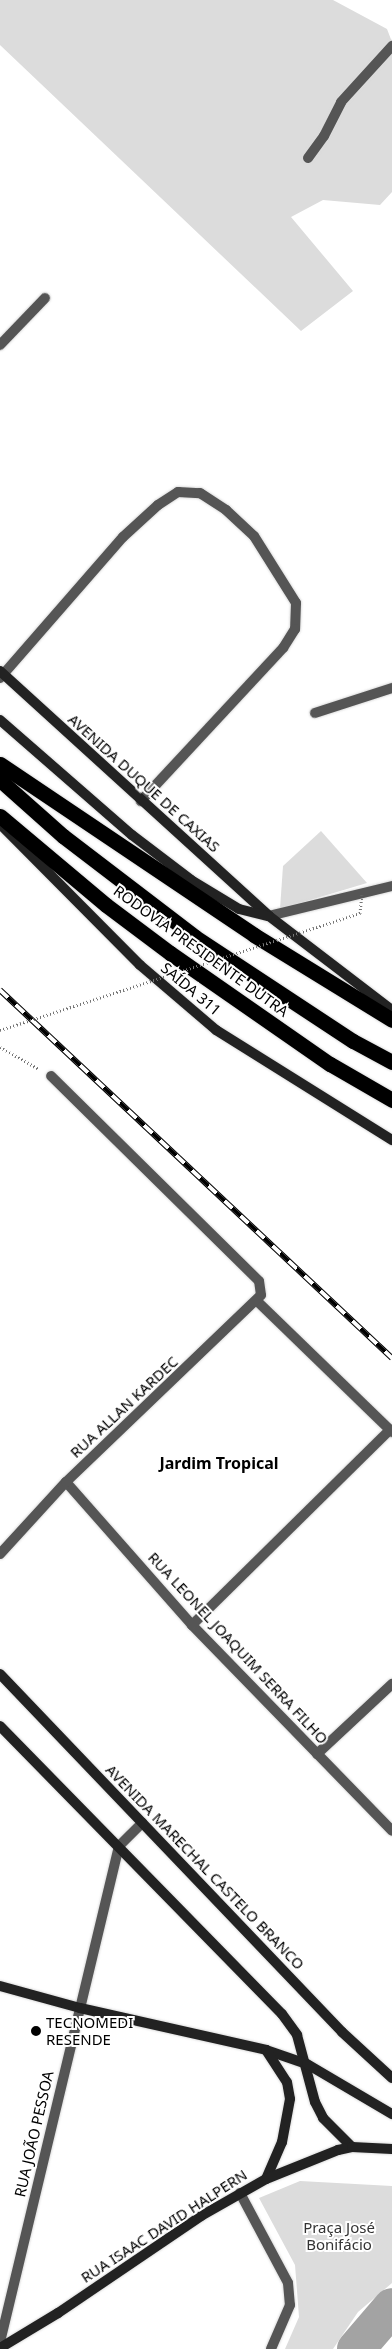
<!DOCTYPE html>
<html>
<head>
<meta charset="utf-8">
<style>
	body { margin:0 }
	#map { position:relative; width:392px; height:2349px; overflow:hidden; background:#fff; font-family:"Noto Sans",sans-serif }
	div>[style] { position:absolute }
	.green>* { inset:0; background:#dcdcdc }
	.river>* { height:38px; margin:-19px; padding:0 19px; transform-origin:19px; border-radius:19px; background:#a3a3a3 }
	.path>* { height:3px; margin-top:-1.5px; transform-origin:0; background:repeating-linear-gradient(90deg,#777 0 1px,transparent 0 3.5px) }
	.roads { filter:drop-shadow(0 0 1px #dbdbdb) drop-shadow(0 0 1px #dbdbdb) }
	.street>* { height:10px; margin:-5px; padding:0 5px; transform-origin:5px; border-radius:5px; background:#555 }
	.secondary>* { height:10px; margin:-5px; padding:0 5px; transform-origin:5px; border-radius:5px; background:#222 }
	.highway>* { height:15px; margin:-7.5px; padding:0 7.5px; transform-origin:7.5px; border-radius:7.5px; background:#000 }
	.rail>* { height:5.5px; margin-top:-2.75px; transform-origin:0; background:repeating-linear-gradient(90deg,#fff 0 11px,#000 0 22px); box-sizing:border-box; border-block:1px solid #000 }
	.path-bridge>* { height:3px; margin-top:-1.5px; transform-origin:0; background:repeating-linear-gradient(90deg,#777 0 1px,transparent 0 3.5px) }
	.dots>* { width:14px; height:14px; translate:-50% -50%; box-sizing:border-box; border:2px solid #fff; border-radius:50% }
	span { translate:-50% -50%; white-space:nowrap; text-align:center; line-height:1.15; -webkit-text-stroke:4px #fff; paint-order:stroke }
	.street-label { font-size:15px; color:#000 }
	.poi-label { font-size:15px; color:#000 }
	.left { translate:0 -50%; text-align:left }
	.park-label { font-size:15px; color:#333 }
	.neighbourhood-label { font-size:16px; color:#000; font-weight:700 }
</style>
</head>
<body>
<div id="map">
	<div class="green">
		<div style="clip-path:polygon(0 0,333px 0,387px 29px,392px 42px,392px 192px,380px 205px,323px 200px,291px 217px,353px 291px,301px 331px,0 45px)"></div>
		<div style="clip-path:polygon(321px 831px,367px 883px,280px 909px,283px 866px)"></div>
		<div style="clip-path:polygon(300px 2181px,392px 2186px,392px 2283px,358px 2312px,333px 2349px,285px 2349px,299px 2317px,295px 2265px,259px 2198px)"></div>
	</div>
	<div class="river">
		<div style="left:356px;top:2349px;width:55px;rotate:-49.4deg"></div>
	</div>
	<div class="path">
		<div style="left:0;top:1047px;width:45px;rotate:29.4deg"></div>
	</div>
	<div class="roads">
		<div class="street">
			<div style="left:308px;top:158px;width:27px;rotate:-54deg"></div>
			<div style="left:324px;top:136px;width:38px;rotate:-63deg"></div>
			<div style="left:341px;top:102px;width:76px;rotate:-47.7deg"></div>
			<div style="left:0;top:345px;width:65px;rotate:-46.2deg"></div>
			<div style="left:0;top:678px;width:187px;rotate:-48.9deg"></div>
			<div style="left:123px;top:537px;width:47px;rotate:-42.4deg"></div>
			<div style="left:158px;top:505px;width:24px;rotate:-33deg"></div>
			<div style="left:178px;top:492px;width:22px;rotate:3deg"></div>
			<div style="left:200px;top:493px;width:31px;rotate:33deg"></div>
			<div style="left:226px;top:510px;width:38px;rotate:43deg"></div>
			<div style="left:254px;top:536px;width:79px;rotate:57.9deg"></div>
			<div style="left:296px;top:603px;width:26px;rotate:92deg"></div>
			<div style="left:295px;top:629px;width:22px;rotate:122deg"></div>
			<div style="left:283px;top:648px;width:209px;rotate:132.9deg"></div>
			<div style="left:315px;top:713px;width:81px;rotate:-18deg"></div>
			<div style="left:269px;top:916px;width:127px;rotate:-13.7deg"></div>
			<div style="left:258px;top:1302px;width:187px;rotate:44.1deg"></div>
			<div style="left:66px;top:1482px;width:191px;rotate:48.6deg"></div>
			<div style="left:192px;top:1625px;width:287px;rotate:45.8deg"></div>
			<div style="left:0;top:1554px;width:98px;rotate:-47.5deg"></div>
			<div style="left:66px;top:1482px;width:270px;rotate:-43.8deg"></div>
			<div style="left:261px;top:1295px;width:14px;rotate:-98deg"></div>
			<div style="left:259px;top:1281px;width:292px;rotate:-135.4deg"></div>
			<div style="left:192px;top:1625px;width:278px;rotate:-44.6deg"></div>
			<div style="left:317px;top:1754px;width:103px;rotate:-43deg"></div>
			<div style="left:240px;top:2193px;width:102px;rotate:61.9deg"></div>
			<div style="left:288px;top:2283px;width:22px;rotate:85deg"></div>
			<div style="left:290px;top:2305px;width:48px;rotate:113.4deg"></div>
			<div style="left:0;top:2342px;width:510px;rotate:-76.51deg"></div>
			<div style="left:119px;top:1846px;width:33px;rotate:-45deg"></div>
		</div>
		<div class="secondary">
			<div style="left:0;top:671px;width:364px;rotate:42.3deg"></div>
			<div style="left:269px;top:916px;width:155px;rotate:37.4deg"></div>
			<div style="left:0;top:720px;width:175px;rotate:41.1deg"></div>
			<div style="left:132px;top:835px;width:74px;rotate:37.3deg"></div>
			<div style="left:191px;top:880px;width:56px;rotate:31.1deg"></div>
			<div style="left:239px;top:909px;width:29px;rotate:14deg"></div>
			<div style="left:0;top:824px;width:199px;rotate:45.2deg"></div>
			<div style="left:140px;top:965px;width:100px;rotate:40.5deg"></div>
			<div style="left:216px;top:1030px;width:208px;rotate:32deg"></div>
			<div style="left:0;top:1674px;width:495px;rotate:46.3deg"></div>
			<div style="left:342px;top:2032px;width:68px;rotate:42.6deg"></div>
			<div style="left:0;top:1726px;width:403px;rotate:45.6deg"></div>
			<div style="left:282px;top:2014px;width:26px;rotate:54deg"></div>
			<div style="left:297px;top:2035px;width:69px;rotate:75deg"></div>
			<div style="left:315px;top:2102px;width:18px;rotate:63deg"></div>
			<div style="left:323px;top:2118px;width:41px;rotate:45deg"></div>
			<div style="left:0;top:1986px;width:83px;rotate:15.4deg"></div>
			<div style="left:80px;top:2008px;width:191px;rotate:12.7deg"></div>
			<div style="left:266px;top:2050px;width:43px;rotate:18.9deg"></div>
			<div style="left:307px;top:2064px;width:99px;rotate:30.5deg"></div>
			<div style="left:266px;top:2050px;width:38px;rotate:57deg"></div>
			<div style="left:287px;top:2082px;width:17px;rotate:80deg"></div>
			<div style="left:290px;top:2099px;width:44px;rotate:100.5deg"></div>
			<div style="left:282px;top:2142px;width:40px;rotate:113.4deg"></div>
			<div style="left:0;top:2348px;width:68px;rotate:-31.1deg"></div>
			<div style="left:58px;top:2313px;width:173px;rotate:-34.1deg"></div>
			<div style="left:201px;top:2216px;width:75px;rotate:-29.6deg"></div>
			<div style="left:266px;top:2179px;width:78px;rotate:-21.9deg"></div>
			<div style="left:338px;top:2150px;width:14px;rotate:-12deg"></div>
			<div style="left:352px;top:2147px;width:40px;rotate:2.9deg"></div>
		</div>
		<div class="highway">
			<div style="left:0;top:764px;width:306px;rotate:33.9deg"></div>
			<div style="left:254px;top:935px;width:162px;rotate:31.6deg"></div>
			<div style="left:0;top:780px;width:84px;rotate:41.6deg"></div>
			<div style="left:63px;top:836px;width:166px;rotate:37.4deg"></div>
			<div style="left:195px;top:937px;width:189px;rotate:33.4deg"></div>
			<div style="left:353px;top:1041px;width:44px;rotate:28.3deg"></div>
			<div style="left:0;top:816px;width:138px;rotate:40deg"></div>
			<div style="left:106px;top:905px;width:80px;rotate:36.9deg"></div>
			<div style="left:170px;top:953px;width:195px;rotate:34.8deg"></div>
			<div style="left:330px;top:1064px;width:72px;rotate:30.1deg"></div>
		</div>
	</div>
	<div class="rail">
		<div style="left:0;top:990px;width:538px;rotate:43.19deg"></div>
	</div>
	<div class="path-bridge">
		<div style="left:0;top:1030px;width:379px;rotate:-18deg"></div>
		<div style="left:360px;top:913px;width:18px;rotate:-84deg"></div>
	</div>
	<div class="dots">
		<div style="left:36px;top:2031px;background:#000"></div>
	</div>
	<div class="street-label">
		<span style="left:144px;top:783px;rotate:42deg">AVENIDA DUQUE DE CAXIAS</span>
		<span style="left:201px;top:951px;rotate:36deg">RODOVIA PRESIDENTE DUTRA</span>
		<span style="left:191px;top:989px;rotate:40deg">SAÍDA 311</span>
		<span style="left:124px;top:1407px;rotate:-43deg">RUA ALLAN KARDEC</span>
		<span style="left:238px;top:1648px;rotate:47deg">RUA LEONEL JOAQUIM SERRA FILHO</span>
		<span style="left:205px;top:1867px;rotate:46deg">AVENIDA MARECHAL CASTELO BRANCO</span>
		<span style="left:34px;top:2134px;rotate:-77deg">RUA JOÃO PESSOA</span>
		<span style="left:164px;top:2226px;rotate:-33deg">RUA ISAAC DAVID HALPERN</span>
	</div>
	<div class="poi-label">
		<span class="left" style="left:46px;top:2031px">TECNOMEDI<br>RESENDE</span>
	</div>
	<div class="park-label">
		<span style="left:339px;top:2236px">Praça José<br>Bonifácio</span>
	</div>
	<div class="neighbourhood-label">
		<span style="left:219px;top:1463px">Jardim Tropical</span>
	</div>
</div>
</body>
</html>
